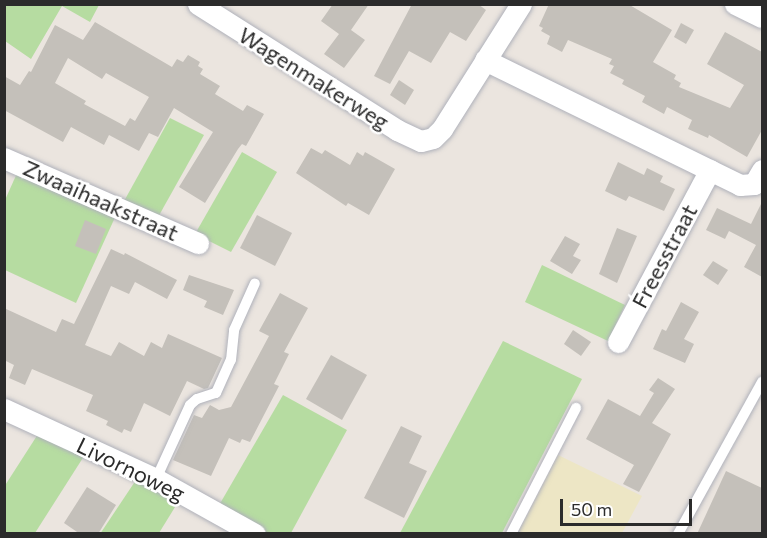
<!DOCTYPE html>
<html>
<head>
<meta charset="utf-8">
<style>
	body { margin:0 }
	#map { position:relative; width:767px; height:538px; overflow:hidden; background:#ebe5df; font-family:Commissioner,sans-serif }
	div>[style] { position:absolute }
	.green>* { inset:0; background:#b6dca1 }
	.sand>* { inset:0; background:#ede6c5 }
	.building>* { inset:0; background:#c4c0ba }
	.roads { filter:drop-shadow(0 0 2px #afb1ba) drop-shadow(0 0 2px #afb1ba) }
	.lane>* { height:10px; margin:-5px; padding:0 5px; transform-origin:5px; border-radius:5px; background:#fff }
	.street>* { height:21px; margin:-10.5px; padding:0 10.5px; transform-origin:10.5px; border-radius:10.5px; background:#fff }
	span { translate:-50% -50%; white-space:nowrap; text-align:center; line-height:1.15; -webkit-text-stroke:5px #fff; paint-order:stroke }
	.street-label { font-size:22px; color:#2b2b2b }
	.frame { position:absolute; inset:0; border:6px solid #2b2b2b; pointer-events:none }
	.scale { position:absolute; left:560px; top:499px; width:132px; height:27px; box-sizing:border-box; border:3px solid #2b2b2b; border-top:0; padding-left:8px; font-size:18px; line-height:21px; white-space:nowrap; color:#2b2b2b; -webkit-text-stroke:4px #fff; paint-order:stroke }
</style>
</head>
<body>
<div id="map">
	<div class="green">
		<div style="clip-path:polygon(5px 4px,99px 4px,99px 5px,90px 22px,62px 6px,31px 59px,5px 41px)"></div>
		<div style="clip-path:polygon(170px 118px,204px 135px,157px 219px,123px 203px)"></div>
		<div style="clip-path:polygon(242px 152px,277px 172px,231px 252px,195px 234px)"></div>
		<div style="clip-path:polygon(18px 171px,117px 213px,76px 303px,5px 270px,5px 200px)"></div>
		<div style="clip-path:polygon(542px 265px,625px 305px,608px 341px,525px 302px)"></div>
		<div style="clip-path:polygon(503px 341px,582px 379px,502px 533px,400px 533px)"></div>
		<div style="clip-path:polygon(283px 395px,347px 430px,291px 533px,268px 533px,218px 507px)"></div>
		<div style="clip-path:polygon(40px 431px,86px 453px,35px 533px,5px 533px,4px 487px)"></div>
		<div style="clip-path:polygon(138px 477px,180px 499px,159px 533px,100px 534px)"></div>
	</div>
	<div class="sand">
		<div style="clip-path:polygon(558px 455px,642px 496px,622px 533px,525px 534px,519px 531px)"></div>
	</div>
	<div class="building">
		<div style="clip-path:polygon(333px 4px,369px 4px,351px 30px,365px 40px,344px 68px,324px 54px,339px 34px,321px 21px)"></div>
		<div style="clip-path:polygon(412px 4px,478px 4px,486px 10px,466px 41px,450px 32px,431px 63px,409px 51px,390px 84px,374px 76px)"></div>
		<div style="clip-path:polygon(549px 4px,628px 4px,672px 30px,653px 62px,676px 75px,674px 79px,681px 83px,679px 87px,730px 108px,744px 85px,707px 64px,725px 32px,762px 52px,762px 130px,747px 157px,709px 135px,708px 138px,688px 129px,692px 120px,667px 107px,664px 114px,642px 102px,645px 96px,622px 84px,624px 80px,610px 73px,614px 66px,609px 64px,612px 59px,568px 40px,562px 52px,547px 44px,550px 36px,541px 31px,543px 28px,539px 26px)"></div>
		<div style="clip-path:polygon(evenodd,95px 22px,172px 67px,177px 59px,183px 62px,188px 55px,200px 62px,198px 66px,203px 69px,200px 74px,220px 86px,215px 94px,243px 111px,247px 105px,264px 114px,246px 146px,242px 144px,238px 149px,205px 203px,179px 187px,213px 132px,174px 108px,158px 137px,149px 133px,139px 151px,109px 135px,104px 145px,71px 127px,63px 142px,4px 110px,4px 76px,20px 85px,29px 71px,31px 72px,55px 25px,83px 40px,95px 22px,68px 58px,102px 79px,106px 73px,149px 97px,135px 121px,130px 118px,125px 126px,84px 104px,86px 101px,55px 83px,68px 58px)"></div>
		<div style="clip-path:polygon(681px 23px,694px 30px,686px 44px,674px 37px)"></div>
		<div style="clip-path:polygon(399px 80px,414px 90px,405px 105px,390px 95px)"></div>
		<div style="clip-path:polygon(311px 148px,322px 154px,325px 150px,350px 165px,357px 152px,363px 156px,365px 152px,395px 169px,369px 215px,348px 203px,346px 206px,296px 173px)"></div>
		<div style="clip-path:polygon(618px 162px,644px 175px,647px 168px,663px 176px,660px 182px,675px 189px,664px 211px,629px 196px,626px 201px,605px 191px)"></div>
		<div style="clip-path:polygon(762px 202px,762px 277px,744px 267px,756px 245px,729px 231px,725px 239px,706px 230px,717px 208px,751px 224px)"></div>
		<div style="clip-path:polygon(257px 215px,292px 233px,275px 266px,240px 248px)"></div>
		<div style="clip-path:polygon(85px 220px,106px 229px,96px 254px,75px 246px)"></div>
		<div style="clip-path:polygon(617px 228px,637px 236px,617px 283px,599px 274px)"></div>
		<div style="clip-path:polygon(565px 236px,580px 244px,573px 256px,581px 260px,572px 274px,550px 261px)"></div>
		<div style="clip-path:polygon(111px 249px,124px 255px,125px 253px,177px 280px,167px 299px,135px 282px,129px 294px,111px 286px,85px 345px,111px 356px,119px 342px,144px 356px,151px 342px,162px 348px,168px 334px,222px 358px,208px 388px,204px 389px,187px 381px,170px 416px,144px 403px,131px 432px,124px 429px,122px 433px,106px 425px,108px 421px,86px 411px,93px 395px,32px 369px,25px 385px,9px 378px,14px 365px,4px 360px,4px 308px,56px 332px,62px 319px,74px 324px)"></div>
		<div style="clip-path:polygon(713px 261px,728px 270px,718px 285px,703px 275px)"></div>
		<div style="clip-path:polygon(189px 275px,234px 290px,223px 315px,204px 307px,207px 301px,183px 290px)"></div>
		<div style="clip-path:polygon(280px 293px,308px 308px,284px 352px,289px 354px,274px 384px,279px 386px,250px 442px,242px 439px,240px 443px,229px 438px,211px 476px,173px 460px,194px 415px,202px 418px,210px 405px,219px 410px,231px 407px,269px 336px,259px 331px)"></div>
		<div style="clip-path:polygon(681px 302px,699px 312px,684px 339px,694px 344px,685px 363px,653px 349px,662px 329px,666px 331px)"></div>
		<div style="clip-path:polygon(573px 330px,591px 342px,581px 356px,564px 344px)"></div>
		<div style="clip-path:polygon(331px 355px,367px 375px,342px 420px,306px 399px)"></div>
		<div style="clip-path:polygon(658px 378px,675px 389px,652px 423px,671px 434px,639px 492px,623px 484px,634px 465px,586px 439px,608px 399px,640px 416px,654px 393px,649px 390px)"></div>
		<div style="clip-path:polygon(401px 426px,422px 436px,409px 463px,427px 471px,404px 518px,364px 498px)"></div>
		<div style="clip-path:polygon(726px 471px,762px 488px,762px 534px,697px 534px)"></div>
		<div style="clip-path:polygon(87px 487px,116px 505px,98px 534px,80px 534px,64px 523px)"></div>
	</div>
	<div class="roads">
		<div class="lane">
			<div style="left:156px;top:479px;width:81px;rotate:-65.3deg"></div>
			<div style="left:190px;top:405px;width:9px;rotate:-41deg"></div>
			<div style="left:197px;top:399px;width:20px;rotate:-18deg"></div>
			<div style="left:216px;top:393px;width:36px;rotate:-66deg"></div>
			<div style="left:231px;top:360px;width:30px;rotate:-84deg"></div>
			<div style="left:234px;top:330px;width:51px;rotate:-65.9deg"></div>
			<div style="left:511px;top:534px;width:142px;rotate:-62.7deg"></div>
			<div style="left:678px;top:534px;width:174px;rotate:-61.1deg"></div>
		</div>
		<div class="street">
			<div style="left:198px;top:4px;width:236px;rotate:32.3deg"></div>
			<div style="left:397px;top:130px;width:26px;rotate:25deg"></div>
			<div style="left:421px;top:141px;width:12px;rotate:-14deg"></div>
			<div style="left:433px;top:138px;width:13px;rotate:-45deg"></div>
			<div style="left:442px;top:129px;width:148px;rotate:-57.7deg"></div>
			<div style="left:735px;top:4px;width:30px;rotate:26deg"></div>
			<div style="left:485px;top:60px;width:284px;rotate:26.1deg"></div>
			<div style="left:740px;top:185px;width:14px;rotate:-4deg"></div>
			<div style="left:754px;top:184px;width:16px;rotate:-60deg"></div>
			<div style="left:4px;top:158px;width:212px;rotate:23.7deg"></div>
			<div style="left:618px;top:342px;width:195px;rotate:-61.9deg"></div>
			<div style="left:4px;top:409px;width:167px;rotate:24.7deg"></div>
			<div style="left:156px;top:479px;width:113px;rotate:29.1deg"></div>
		</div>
	</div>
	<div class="street-label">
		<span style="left:314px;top:78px;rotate:32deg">Wagenmakerweg</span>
		<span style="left:101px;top:200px;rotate:24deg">Zwaaihaakstraat</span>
		<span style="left:664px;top:256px;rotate:-62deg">Freesstraat</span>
		<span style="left:131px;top:469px;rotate:26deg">Livornoweg</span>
	</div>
	<div class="frame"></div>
	<div class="scale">50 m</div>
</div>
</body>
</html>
